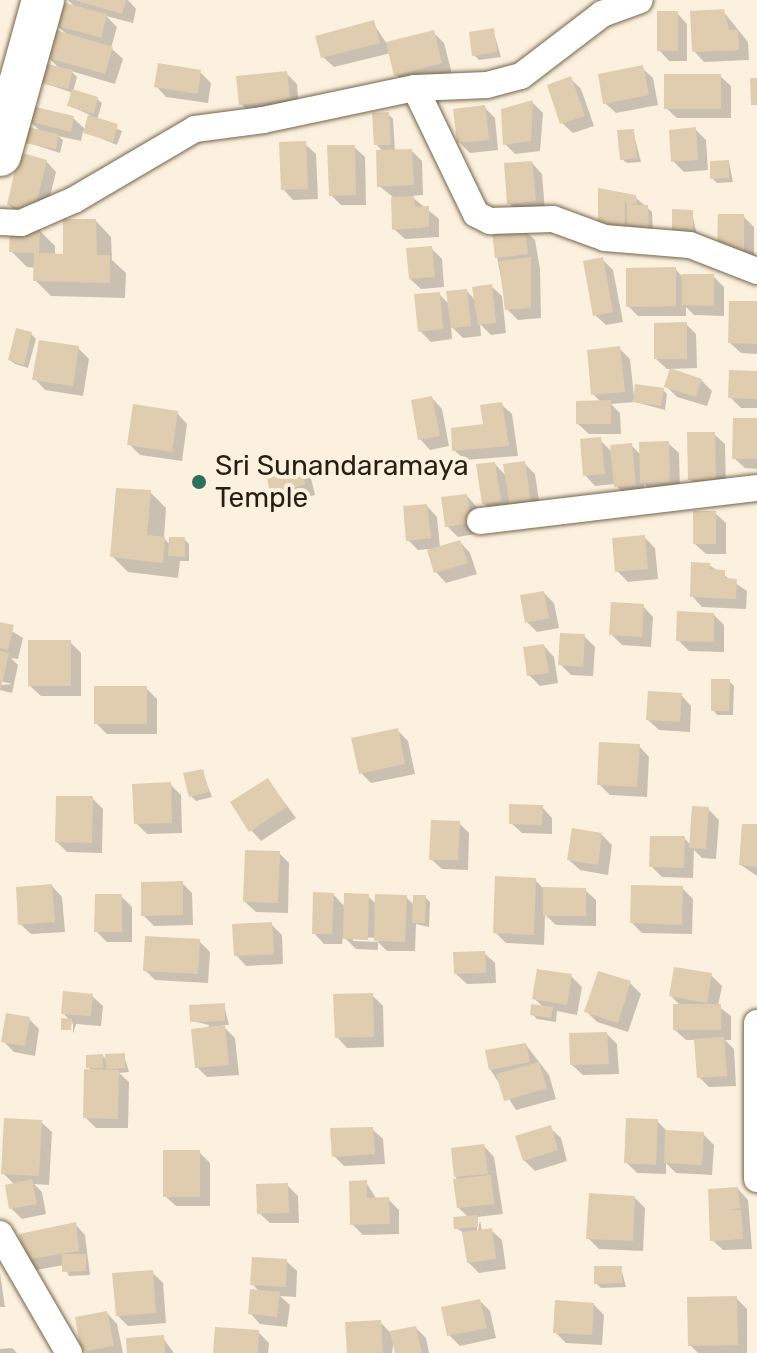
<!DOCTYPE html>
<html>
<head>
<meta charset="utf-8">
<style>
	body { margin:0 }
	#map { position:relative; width:757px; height:1353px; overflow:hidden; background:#fcf1df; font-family:Rubik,sans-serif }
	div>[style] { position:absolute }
	.shadow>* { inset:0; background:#0003 }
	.building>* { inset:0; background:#e0cdb0 }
	.roads { filter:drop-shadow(0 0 2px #75644a) drop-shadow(0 0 2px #75644a) }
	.street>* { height:26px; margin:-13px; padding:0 13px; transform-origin:13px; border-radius:13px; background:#fff }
	.primary>* { height:42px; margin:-21px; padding:0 21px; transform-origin:21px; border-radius:21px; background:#fff }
	.dots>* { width:22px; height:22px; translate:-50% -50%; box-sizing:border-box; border:4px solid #fcf1df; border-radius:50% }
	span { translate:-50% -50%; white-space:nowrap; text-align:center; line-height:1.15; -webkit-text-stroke:8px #fcf1df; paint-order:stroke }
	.poi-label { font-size:28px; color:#251f14 }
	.left { translate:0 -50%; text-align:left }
</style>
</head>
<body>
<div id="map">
	<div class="shadow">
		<div style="clip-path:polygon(68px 0,128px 0,136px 9px,133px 23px,106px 16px,117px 27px,111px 48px,123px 59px,115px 84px,71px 71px,77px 77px,73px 92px,97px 99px,102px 103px,97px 120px,122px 131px,117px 145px,83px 131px,81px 141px,58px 136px,63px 140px,60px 153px,26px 142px,41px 132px,30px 121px,73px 118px,86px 130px,90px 115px,70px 106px,73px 93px,41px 82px,60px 69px,47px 56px,68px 36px,57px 25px,76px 8px)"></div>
		<div style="clip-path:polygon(723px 11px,748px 42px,749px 60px,704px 62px,694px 51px)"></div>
		<div style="clip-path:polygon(677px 13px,687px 24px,687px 61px,669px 61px,659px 50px)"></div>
		<div style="clip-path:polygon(373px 23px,387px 44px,433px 32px,444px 43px,452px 74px,407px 85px,396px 75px,391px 53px,334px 67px,323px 57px)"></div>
		<div style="clip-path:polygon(493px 30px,501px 57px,479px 60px,474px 55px)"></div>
		<div style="clip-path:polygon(642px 68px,653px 78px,658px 105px,616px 113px,605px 103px)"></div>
		<div style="clip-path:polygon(200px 72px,211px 83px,208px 103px,166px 97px,156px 86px)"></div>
		<div style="clip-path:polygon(286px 73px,297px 84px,299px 109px,251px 114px,241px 104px)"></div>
		<div style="clip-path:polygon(720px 76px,731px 86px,731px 118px,677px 118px,666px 108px)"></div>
		<div style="clip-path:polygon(571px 79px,581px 89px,594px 126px,573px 133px,562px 123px)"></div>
		<div style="clip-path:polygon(533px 103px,543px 113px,540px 151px,515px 154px,505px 144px)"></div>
		<div style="clip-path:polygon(484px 107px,495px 118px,498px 150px,470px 153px,459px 142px)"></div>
		<div style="clip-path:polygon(389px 115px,393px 119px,395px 151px,412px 151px,422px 161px,423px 195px,411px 196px,439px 219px,439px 237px,405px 239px,394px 229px,393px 197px,379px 186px,383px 152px,376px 144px)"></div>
		<div style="clip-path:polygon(695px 129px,706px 140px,708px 170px,684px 172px,673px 161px)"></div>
		<div style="clip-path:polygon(633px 131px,641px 162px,627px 163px,622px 159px)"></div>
		<div style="clip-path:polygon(305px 144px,316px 154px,318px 199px,293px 200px,283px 189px)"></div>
		<div style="clip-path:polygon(354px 147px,365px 157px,366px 205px,341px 205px,331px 195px)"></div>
		<div style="clip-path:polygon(46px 161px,56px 172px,44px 221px,19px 215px,9px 205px)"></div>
		<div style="clip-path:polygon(729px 162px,733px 182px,717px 183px,712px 178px)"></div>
		<div style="clip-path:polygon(532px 163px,542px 174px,545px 211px,520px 214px,509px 203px)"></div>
		<div style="clip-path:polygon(600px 190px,635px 197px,652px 212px,653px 233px,628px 239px)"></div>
		<div style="clip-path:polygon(692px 212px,697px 236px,679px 236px)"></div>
		<div style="clip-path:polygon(743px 216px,754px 227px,754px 259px,730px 259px)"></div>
		<div style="clip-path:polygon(96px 221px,111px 237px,112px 260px,126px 273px,125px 298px,51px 296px,35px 280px,36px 268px,27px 267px,11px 251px,39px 230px,55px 246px,55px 256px,65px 256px)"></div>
		<div style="clip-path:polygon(524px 230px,535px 240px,540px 269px,541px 318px,518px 320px,507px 309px,497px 257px)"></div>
		<div style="clip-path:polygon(431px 248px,442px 259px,444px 287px,421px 289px,410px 279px)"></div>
		<div style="clip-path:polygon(602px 259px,613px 270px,623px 322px,606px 325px,595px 315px)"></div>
		<div style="clip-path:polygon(675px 269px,682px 276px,713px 276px,724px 287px,724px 316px,694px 315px,686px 307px,686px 316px,638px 316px,628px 306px)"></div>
		<div style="clip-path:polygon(491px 286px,502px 296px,506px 333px,491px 335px,480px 324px,481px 336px,463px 338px,451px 326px,452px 339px,431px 342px,420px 331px,439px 294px,450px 305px,467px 291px,476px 301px)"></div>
		<div style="clip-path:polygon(757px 303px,757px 354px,741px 353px,730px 343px)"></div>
		<div style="clip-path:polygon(686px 324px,696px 334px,697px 368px,667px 369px,656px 359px)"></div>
		<div style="clip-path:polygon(31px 334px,36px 339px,28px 368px,15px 364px,10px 360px)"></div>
		<div style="clip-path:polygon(78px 348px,89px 359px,83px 396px,45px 390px,35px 379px)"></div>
		<div style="clip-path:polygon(620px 349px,630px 359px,634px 396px,663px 390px,667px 394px,665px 410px,635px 402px,611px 404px,620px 413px,621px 434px,589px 434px,578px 424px,601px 402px,593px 394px)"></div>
		<div style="clip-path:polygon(757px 373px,757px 408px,741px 408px,730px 397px)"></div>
		<div style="clip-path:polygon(701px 380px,712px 391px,707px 406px,677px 397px,666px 386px)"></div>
		<div style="clip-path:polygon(432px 398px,442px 409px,449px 446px,430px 450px,420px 439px)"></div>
		<div style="clip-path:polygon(501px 404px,512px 414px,518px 456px,465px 460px,454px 450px,485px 426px)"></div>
		<div style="clip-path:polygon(177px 413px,187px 424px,182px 461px,140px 455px,129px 444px)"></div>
		<div style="clip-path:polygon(757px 420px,757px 469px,745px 468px,734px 458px)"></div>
		<div style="clip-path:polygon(714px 434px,725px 444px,726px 490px,701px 490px,690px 479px)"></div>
		<div style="clip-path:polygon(600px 440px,612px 452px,631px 445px,641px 455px,668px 443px,679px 453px,680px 492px,653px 493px,644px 484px,645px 495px,626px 497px,615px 484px,595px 486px,585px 475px)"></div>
		<div style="clip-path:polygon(524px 463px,535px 474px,541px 514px,494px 513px,483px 503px,495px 464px,507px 477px)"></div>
		<div style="clip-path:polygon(300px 467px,311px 478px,315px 495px,283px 503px,272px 492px)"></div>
		<div style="clip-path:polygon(150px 492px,166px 508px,164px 538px,170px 545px,184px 539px,189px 544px,189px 561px,180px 561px,178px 578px,128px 572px,112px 556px)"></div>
		<div style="clip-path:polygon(467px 496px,477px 507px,481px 533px,458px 537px,447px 526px)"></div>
		<div style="clip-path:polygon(427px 506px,437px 517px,440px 548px,460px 542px,470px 553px,477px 574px,446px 583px,436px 572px,429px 549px,418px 550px,408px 540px)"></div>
		<div style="clip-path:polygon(715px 513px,726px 523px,726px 554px,706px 554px,695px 544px)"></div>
		<div style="clip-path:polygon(644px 537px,655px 548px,658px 579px,628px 582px,617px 571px)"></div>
		<div style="clip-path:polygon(709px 565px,747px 591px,746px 609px,702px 607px,692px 596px)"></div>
		<div style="clip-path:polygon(544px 593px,554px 603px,559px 628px,537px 632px,527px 622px)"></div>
		<div style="clip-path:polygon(643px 606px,653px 617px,651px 647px,622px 645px,611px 634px)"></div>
		<div style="clip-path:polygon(714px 615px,724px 625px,724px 652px,689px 651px,678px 640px)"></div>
		<div style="clip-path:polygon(0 624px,23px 638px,18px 659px,11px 658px,18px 665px,12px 693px,0 690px,0 685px,12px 684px,0 681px)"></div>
		<div style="clip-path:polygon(584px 636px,595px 647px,593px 676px,571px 675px,560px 664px)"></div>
		<div style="clip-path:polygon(70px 642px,81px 653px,81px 696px,41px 696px,30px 686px)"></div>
		<div style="clip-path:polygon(544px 646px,554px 657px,558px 683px,540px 686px,529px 675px)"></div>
		<div style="clip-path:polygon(729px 681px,734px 686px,733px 715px,717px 715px,713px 710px)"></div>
		<div style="clip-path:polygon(146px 688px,157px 699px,157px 734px,107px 734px,96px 723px)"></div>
		<div style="clip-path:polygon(681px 695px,691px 706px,690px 732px,659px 730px,648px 720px)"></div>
		<div style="clip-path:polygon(397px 730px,408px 741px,415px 774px,371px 783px,361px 773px)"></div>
		<div style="clip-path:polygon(639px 746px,649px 757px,647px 797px,610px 795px,599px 784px)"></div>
		<div style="clip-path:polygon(202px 771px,212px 797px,196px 801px,191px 796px)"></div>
		<div style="clip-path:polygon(268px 780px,296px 818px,261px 841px,251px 830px)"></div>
		<div style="clip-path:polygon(170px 784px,181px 795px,182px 833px,147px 834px,136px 823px)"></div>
		<div style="clip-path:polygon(92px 798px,103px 809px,102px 853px,67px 852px,57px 842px)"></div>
		<div style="clip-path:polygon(542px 807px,552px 818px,552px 834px,522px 833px,511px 823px)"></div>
		<div style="clip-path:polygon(708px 809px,719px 820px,716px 859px,702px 858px,694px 850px,693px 878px,662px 877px,651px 866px,684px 838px,692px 846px)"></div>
		<div style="clip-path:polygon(459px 823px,469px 833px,468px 870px,442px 869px,431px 859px)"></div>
		<div style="clip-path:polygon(757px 826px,757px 876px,741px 865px)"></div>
		<div style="clip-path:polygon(601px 834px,612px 845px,608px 875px,580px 870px,569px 860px)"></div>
		<div style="clip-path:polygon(279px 853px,289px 863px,288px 913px,256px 912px,245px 902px)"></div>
		<div style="clip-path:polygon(535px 880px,544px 889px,585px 890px,596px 900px,596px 926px,556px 925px,545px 915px,544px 945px,506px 943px,495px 932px)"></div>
		<div style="clip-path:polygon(182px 883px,192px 893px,193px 925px,154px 926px,143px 915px)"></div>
		<div style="clip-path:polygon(52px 886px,62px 897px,65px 932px,31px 934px,20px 924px)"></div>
		<div style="clip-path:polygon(682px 888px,693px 899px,692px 934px,642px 933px,632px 923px)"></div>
		<div style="clip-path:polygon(evenodd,333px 894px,346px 908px,368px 896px,377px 905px,406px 897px,415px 906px,425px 897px,430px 902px,429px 927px,416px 924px,415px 951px,387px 951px,378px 942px,378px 950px,356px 949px,343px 936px,342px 944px,324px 944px,314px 933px,333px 894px,353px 937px,378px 938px,378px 942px,353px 941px,353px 937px)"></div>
		<div style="clip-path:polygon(121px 896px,132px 907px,132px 942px,107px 942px,96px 931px)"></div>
		<div style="clip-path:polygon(271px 924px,282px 935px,283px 964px,246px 966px,236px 955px)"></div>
		<div style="clip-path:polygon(199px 941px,210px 952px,208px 983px,155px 980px,145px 970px)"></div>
		<div style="clip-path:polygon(484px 953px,495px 963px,496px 983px,467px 984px,456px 974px)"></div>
		<div style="clip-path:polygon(711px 975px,722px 986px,718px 1006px,731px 1016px,731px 1040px,725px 1040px,734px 1049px,736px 1086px,709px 1087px,699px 1077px,697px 1040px,686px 1040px,675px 1030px,681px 1006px,671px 996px)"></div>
		<div style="clip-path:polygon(571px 976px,582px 987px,577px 1015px,557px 1011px,556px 1022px,537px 1019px,532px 1014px,544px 1008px,534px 998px)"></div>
		<div style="clip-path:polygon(630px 983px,641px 994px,628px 1032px,597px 1022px,587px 1012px)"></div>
		<div style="clip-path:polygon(372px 995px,383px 1006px,384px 1047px,347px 1048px,337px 1037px)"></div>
		<div style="clip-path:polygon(92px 996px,103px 1006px,101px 1026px,76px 1024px,73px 1034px,73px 1024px,63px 1013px)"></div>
		<div style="clip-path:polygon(224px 1005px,229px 1025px,222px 1025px,235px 1038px,239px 1075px,207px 1077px,197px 1067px,209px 1025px,192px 1021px)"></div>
		<div style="clip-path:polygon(29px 1019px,39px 1029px,35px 1056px,14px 1052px,3px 1041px)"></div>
		<div style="clip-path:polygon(607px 1034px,617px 1044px,619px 1074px,583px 1075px,572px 1065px)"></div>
		<div style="clip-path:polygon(526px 1045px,549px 1075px,556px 1099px,516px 1110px,490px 1069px)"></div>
		<div style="clip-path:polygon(124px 1055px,129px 1072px,119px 1073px,129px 1082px,128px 1128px,96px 1128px,85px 1117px,92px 1071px,88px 1067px,103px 1056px,108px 1061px)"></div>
		<div style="clip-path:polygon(657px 1121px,668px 1132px,703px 1134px,714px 1145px,712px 1175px,676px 1173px,666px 1163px,666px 1174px,637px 1173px,626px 1162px)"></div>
		<div style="clip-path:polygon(41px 1122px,52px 1132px,49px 1185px,34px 1184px,42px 1192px,46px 1214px,22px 1219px,11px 1208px,15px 1185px,3px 1173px)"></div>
		<div style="clip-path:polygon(550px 1128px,561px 1138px,567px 1161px,535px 1171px,524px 1160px)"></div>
		<div style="clip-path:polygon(372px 1129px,383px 1139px,385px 1164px,344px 1166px,334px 1156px)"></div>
		<div style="clip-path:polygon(484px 1146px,494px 1157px,503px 1214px,477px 1217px,477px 1237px,480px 1220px,482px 1231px,491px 1230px,502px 1240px,506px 1269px,479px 1273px,468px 1262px,464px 1233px,456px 1228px,469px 1218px,459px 1208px,456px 1176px)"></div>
		<div style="clip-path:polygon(199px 1152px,210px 1163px,210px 1206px,176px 1206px,165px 1196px)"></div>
		<div style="clip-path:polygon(366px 1182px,377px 1200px,388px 1199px,399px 1210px,399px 1234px,363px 1235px,352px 1224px)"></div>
		<div style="clip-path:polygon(287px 1185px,298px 1196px,299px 1223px,270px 1223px,259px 1213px)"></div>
		<div style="clip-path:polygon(738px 1189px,748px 1200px,752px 1249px,723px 1250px,712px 1240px)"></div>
		<div style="clip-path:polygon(634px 1197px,645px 1208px,643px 1251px,599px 1249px,588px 1238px)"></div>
		<div style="clip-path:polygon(75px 1224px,85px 1235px,90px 1275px,69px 1276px,64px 1265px,36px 1270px,26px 1259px)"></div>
		<div style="clip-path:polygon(286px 1261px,297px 1271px,296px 1297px,280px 1296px,290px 1305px,287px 1327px,260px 1324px,250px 1313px,260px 1292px,252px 1284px)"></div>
		<div style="clip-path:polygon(621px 1268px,626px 1287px,601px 1288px,596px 1283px)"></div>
		<div style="clip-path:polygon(152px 1272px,163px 1283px,166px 1323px,128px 1326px,117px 1315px)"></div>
		<div style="clip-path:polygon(0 1273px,5px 1307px,0 1307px)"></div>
		<div style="clip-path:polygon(736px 1298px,747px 1309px,747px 1353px,698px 1353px,690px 1345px)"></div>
		<div style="clip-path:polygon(480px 1301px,490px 1311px,496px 1338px,460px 1346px,449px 1335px)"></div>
		<div style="clip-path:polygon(593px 1304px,604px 1315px,602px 1345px,566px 1343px,555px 1332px)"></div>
		<div style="clip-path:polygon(107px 1313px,117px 1324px,123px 1353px,85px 1353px)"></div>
		<div style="clip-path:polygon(380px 1322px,391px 1333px,416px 1328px,426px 1338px,429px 1353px,397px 1353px,394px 1340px,392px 1353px,349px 1353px)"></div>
		<div style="clip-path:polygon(258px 1332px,269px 1343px,268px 1353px,215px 1353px)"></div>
		<div style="clip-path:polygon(163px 1338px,174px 1353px,129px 1353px)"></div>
		<div style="clip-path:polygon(12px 1348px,17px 1353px,0 1353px,0 1349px)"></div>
	</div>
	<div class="building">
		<div style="clip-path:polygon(74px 0,126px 0,122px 14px)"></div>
		<div style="clip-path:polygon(61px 2px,107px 14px,101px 38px,55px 25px)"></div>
		<div style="clip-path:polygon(724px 9px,729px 30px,738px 29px,739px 50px,692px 52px,690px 11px)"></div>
		<div style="clip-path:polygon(657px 11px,678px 11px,678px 51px,657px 51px)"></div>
		<div style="clip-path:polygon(374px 20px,380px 43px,321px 58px,315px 36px)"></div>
		<div style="clip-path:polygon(494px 28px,497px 52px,472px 56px,469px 32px)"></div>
		<div style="clip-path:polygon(52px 29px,113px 47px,105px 74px,45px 57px)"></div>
		<div style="clip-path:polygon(434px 30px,442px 63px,394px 76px,386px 42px)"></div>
		<div style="clip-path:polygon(43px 63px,73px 70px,68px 89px,39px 83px)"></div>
		<div style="clip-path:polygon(158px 63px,201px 70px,198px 94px,154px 87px)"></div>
		<div style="clip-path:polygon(643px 65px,649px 95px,603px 104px,598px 74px)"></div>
		<div style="clip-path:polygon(287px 71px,290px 99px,239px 105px,236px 76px)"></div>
		<div style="clip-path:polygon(664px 74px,721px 74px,721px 109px,664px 109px)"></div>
		<div style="clip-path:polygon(571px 76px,585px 116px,560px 124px,547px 85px)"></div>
		<div style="clip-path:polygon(750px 78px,757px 78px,757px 105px,751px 105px)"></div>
		<div style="clip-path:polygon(72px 89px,98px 97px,94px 114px,67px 106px)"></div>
		<div style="clip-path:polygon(533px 100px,531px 141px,503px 145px,501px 109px)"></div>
		<div style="clip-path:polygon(485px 105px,489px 140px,457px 143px,453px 109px)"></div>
		<div style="clip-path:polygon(31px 106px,74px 116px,71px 132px,28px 121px)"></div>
		<div style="clip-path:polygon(389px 112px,391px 145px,374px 145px,372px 113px)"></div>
		<div style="clip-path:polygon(88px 115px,118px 124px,113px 142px,83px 133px)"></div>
		<div style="clip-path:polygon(27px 127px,59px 134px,56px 149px,24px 143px)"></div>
		<div style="clip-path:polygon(696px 127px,698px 160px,671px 162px,669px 130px)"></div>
		<div style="clip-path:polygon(634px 129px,637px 158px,620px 160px,617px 130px)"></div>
		<div style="clip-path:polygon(306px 141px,308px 189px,281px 190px,279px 142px)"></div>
		<div style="clip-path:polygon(327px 145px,355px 145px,356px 195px,329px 196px)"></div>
		<div style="clip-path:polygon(412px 149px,414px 185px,377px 187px,376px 150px)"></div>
		<div style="clip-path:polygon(19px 152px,47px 160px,34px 212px,7px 205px)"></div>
		<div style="clip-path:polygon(729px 160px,729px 178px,710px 179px,710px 161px)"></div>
		<div style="clip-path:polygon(532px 161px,536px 201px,507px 204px,504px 163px)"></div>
		<div style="clip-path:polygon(598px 188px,636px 195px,637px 204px,627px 205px,625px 198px,625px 229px,598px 225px)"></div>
		<div style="clip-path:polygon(414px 196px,415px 207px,429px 206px,429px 227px,392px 230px,391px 197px)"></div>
		<div style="clip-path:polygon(627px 205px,648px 205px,649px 228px,627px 229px)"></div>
		<div style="clip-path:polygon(672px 209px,693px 210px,693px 232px,672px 232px)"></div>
		<div style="clip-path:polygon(718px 214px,744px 214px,744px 250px,717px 249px)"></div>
		<div style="clip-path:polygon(63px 219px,96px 219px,97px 255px,110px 255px,110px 283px,33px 281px,34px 253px,9px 252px,10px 227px,40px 228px,39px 253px,63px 254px)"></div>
		<div style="clip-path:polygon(525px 228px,528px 254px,495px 258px,492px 232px)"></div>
		<div style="clip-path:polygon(432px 246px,435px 277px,409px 279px,406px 248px)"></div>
		<div style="clip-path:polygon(531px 257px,531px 308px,505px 310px,499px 261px)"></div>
		<div style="clip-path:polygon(603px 257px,613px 312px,593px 316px,583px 261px)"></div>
		<div style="clip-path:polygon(676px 267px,676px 306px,626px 307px,626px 268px)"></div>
		<div style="clip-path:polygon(682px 274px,714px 274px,714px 306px,682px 305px)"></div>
		<div style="clip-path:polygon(492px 284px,496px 323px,478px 325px,472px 287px)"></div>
		<div style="clip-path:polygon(467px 289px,471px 326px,451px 328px,446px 291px)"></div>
		<div style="clip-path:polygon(440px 292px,443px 329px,418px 332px,414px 294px)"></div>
		<div style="clip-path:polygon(729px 301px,757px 301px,757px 344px,728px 343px)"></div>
		<div style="clip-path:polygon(687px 322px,687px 359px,654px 359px,654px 323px)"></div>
		<div style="clip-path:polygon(16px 328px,32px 332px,24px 365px,8px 360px)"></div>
		<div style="clip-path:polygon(39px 340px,79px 346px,73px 386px,32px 380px)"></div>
		<div style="clip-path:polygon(620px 346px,625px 392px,591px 395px,587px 350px)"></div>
		<div style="clip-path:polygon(670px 368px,702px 379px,696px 397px,664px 387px)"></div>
		<div style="clip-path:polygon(729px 370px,757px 371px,757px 399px,728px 398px)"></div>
		<div style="clip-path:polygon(635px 384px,664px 388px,661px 406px,633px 402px)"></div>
		<div style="clip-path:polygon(432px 396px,440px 436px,418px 440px,411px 400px)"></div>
		<div style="clip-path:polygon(611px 400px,611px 424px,576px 424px,576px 401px)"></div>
		<div style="clip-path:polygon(502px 402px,509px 446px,452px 451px,451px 428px,483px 424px,480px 405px)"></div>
		<div style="clip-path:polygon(133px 404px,178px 411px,172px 452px,127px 445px)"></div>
		<div style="clip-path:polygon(733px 418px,757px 418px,757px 459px,732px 459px)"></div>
		<div style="clip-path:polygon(687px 432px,715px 432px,716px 480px,688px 480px)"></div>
		<div style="clip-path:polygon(601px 437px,605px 474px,583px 476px,580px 439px)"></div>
		<div style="clip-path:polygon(669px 441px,670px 482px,640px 483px,639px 442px)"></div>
		<div style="clip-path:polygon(632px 443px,636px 485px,614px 487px,610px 445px)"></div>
		<div style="clip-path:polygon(525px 461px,531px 504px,510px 507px,503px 464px)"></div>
		<div style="clip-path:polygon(495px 462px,501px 501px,482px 504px,476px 464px)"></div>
		<div style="clip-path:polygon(301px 465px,305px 485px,270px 493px,266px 473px)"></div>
		<div style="clip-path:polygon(116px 488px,151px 490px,147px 535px,165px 537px,163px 563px,110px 557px)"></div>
		<div style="clip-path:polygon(467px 494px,471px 523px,445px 527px,441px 497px)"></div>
		<div style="clip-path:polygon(427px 504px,431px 538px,406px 541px,403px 506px)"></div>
		<div style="clip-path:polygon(693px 511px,716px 511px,716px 544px,693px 544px)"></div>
		<div style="clip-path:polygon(645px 535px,648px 569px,615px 572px,612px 538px)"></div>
		<div style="clip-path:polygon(169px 537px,185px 537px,185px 557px,168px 556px)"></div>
		<div style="clip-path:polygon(460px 540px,468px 563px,434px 573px,427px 550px)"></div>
		<div style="clip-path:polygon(691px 562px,710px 563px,710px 569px,725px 570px,725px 578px,737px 579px,736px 599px,690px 597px)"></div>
		<div style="clip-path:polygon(544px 591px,549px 618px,525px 623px,520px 595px)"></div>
		<div style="clip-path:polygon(611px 602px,644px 604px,642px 637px,609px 635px)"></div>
		<div style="clip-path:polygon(677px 611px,714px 613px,714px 642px,676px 641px)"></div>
		<div style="clip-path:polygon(0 622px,14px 625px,8px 650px,0 648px)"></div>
		<div style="clip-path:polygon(560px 633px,585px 634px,583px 667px,558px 665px)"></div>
		<div style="clip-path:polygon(28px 640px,71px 640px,71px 686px,28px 686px)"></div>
		<div style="clip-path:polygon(544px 644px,549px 673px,527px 676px,523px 647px)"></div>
		<div style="clip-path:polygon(0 651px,9px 653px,1px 688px,0 688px)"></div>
		<div style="clip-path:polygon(711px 679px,730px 679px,729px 711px,711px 711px)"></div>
		<div style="clip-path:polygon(94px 686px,147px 686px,147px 724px,94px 724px)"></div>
		<div style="clip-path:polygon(648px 691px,682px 693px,680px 722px,646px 720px)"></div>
		<div style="clip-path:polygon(398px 728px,405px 764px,359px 774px,351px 738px)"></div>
		<div style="clip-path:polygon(599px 742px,640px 744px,637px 787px,597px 785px)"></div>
		<div style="clip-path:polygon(203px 769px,209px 792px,189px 797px,183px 773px)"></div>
		<div style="clip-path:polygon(268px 778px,287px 807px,249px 832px,230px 802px)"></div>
		<div style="clip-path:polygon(171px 782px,172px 823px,134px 824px,132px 784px)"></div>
		<div style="clip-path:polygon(56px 796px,93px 796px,92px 843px,55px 842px)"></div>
		<div style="clip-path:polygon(509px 804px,543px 805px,542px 825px,509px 824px)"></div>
		<div style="clip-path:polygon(692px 806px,709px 807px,706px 849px,689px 848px)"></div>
		<div style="clip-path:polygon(431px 820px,460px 821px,458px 860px,429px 860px)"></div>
		<div style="clip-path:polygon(742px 824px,757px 824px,757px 867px,739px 865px)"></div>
		<div style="clip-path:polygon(572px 828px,602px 833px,598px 865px,567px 860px)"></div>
		<div style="clip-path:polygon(650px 836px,685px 836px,684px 868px,649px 867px)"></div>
		<div style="clip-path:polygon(245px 850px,280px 851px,278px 903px,243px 902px)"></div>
		<div style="clip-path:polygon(495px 876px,536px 878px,534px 935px,493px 933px)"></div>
		<div style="clip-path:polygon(183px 881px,183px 915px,141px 916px,141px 882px)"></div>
		<div style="clip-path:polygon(52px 884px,55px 922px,18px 925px,16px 887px)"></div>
		<div style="clip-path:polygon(631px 885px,683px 886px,682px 925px,630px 923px)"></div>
		<div style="clip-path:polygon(543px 887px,586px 888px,586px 916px,543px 916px)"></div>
		<div style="clip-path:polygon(313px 892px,334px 893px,332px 934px,312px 934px)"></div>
		<div style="clip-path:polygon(344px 893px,369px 894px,368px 940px,343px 939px)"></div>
		<div style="clip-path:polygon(95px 894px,122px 894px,122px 932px,94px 932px)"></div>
		<div style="clip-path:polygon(375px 894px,407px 895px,405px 942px,374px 941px)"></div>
		<div style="clip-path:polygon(413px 895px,426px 895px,425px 923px,412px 923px)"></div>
		<div style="clip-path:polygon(272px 922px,274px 954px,234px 956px,232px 924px)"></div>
		<div style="clip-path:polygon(145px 936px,200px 939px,198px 974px,143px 971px)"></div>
		<div style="clip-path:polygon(485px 951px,486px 973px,454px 974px,453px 952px)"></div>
		<div style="clip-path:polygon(674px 967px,712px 973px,707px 1003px,669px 996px)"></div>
		<div style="clip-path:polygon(537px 969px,572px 974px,567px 1005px,532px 999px)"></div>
		<div style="clip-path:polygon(598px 971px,631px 981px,618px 1023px,584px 1012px)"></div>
		<div style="clip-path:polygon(63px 991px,93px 994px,91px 1016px,61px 1014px)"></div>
		<div style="clip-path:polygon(373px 993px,374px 1037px,335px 1038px,333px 994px)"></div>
		<div style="clip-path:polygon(225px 1003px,225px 1021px,190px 1022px,189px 1005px)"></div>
		<div style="clip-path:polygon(531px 1004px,553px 1007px,551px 1018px,530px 1015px)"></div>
		<div style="clip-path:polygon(673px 1004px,721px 1004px,721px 1030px,673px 1030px)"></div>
		<div style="clip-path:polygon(6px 1013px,30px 1017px,25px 1046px,1px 1042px)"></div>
		<div style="clip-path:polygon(61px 1018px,72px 1019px,71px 1030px,61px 1030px)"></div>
		<div style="clip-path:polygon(225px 1025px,229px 1065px,195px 1068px,191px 1029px)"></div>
		<div style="clip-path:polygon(607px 1032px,609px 1064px,570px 1065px,569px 1033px)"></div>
		<div style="clip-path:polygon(724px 1037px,727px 1076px,697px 1078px,694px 1039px)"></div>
		<div style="clip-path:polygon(526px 1043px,530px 1062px,489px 1070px,485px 1050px)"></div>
		<div style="clip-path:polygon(125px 1053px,125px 1068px,106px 1069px,105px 1054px)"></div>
		<div style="clip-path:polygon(103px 1054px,103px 1068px,86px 1068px,86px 1055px)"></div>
		<div style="clip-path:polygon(539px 1062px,547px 1088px,504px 1101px,496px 1074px)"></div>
		<div style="clip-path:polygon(84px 1069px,119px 1070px,118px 1119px,83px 1118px)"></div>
		<div style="clip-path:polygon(4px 1118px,42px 1120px,39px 1176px,1px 1174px)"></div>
		<div style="clip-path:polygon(626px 1118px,658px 1119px,656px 1165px,624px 1163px)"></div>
		<div style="clip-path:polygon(551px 1125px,558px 1150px,523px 1161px,515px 1136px)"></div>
		<div style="clip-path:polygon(373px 1127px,375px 1154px,332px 1157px,330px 1128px)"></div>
		<div style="clip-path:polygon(665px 1130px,704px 1132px,702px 1165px,664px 1163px)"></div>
		<div style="clip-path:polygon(484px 1144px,488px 1174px,454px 1177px,451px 1148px)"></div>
		<div style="clip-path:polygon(163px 1150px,200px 1150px,200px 1197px,163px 1197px)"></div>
		<div style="clip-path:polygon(491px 1175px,494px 1204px,457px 1208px,453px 1179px)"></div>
		<div style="clip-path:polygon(32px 1179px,37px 1204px,9px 1209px,5px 1185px)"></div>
		<div style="clip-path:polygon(367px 1180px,367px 1198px,389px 1197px,390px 1224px,350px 1225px,349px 1181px)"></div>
		<div style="clip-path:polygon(288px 1183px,289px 1213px,257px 1214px,256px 1184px)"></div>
		<div style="clip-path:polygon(738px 1187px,740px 1208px,731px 1210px,741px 1210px,743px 1239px,710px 1241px,708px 1189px)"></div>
		<div style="clip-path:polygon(589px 1193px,635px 1196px,633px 1241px,586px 1239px)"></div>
		<div style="clip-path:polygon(478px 1215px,478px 1227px,454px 1229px,453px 1217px)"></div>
		<div style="clip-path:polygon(76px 1222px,79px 1251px,24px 1260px,19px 1234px)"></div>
		<div style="clip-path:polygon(492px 1228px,496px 1259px,467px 1263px,462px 1232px)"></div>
		<div style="clip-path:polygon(62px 1254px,86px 1254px,86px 1271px,62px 1272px)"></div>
		<div style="clip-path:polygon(252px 1257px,287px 1259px,286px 1287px,250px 1285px)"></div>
		<div style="clip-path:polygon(594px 1266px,622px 1266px,622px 1283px,594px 1284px)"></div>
		<div style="clip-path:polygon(153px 1270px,156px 1313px,116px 1316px,112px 1273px)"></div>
		<div style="clip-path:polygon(250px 1289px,280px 1292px,277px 1317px,248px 1314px)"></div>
		<div style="clip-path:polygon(737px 1296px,738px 1345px,688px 1346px,687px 1297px)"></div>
		<div style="clip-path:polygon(480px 1299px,487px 1328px,447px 1336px,441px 1307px)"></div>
		<div style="clip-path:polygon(555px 1300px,594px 1303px,592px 1335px,553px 1333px)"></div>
		<div style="clip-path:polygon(107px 1311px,114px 1346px,81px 1352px,75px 1317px)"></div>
		<div style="clip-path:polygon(381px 1320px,383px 1353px,347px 1353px,345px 1322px)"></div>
		<div style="clip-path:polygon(416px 1326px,422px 1353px,395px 1353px,390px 1331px)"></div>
		<div style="clip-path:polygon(215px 1327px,259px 1330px,258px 1353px,213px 1353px)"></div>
		<div style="clip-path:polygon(164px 1335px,165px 1353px,127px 1353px,126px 1338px)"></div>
	</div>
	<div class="roads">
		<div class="street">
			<div style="left:415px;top:88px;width:140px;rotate:64.2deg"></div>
			<div style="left:476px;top:214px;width:16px;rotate:27deg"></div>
			<div style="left:490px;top:221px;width:63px;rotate:-1.8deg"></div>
			<div style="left:553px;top:219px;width:55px;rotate:20.1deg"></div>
			<div style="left:605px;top:238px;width:85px;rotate:4.7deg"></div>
			<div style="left:690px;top:245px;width:72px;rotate:21.2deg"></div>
			<div style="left:0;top:222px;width:21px;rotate:3deg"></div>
			<div style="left:21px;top:223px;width:58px;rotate:-23.5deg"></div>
			<div style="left:74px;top:200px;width:140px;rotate:-30.4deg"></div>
			<div style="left:195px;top:129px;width:69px;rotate:-7.5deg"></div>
			<div style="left:263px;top:120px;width:155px;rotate:-11.9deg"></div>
			<div style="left:415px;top:88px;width:72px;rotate:-2.4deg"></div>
			<div style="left:487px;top:85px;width:35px;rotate:-15deg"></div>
			<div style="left:521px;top:76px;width:102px;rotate:-37.4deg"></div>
			<div style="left:602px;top:14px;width:40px;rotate:-20.2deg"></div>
			<div style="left:480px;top:521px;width:279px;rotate:-6.8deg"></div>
			<div style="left:757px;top:1023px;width:156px;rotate:90deg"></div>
			<div style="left:0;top:1234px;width:138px;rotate:59.9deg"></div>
		</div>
		<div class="primary">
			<div style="left:0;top:155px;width:161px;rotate:-74.5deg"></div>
		</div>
	</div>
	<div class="dots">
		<div style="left:199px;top:482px;background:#2e6f5e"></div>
	</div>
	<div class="poi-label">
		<span class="left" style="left:215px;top:482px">Sri Sunandaramaya<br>Temple</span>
	</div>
</div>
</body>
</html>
